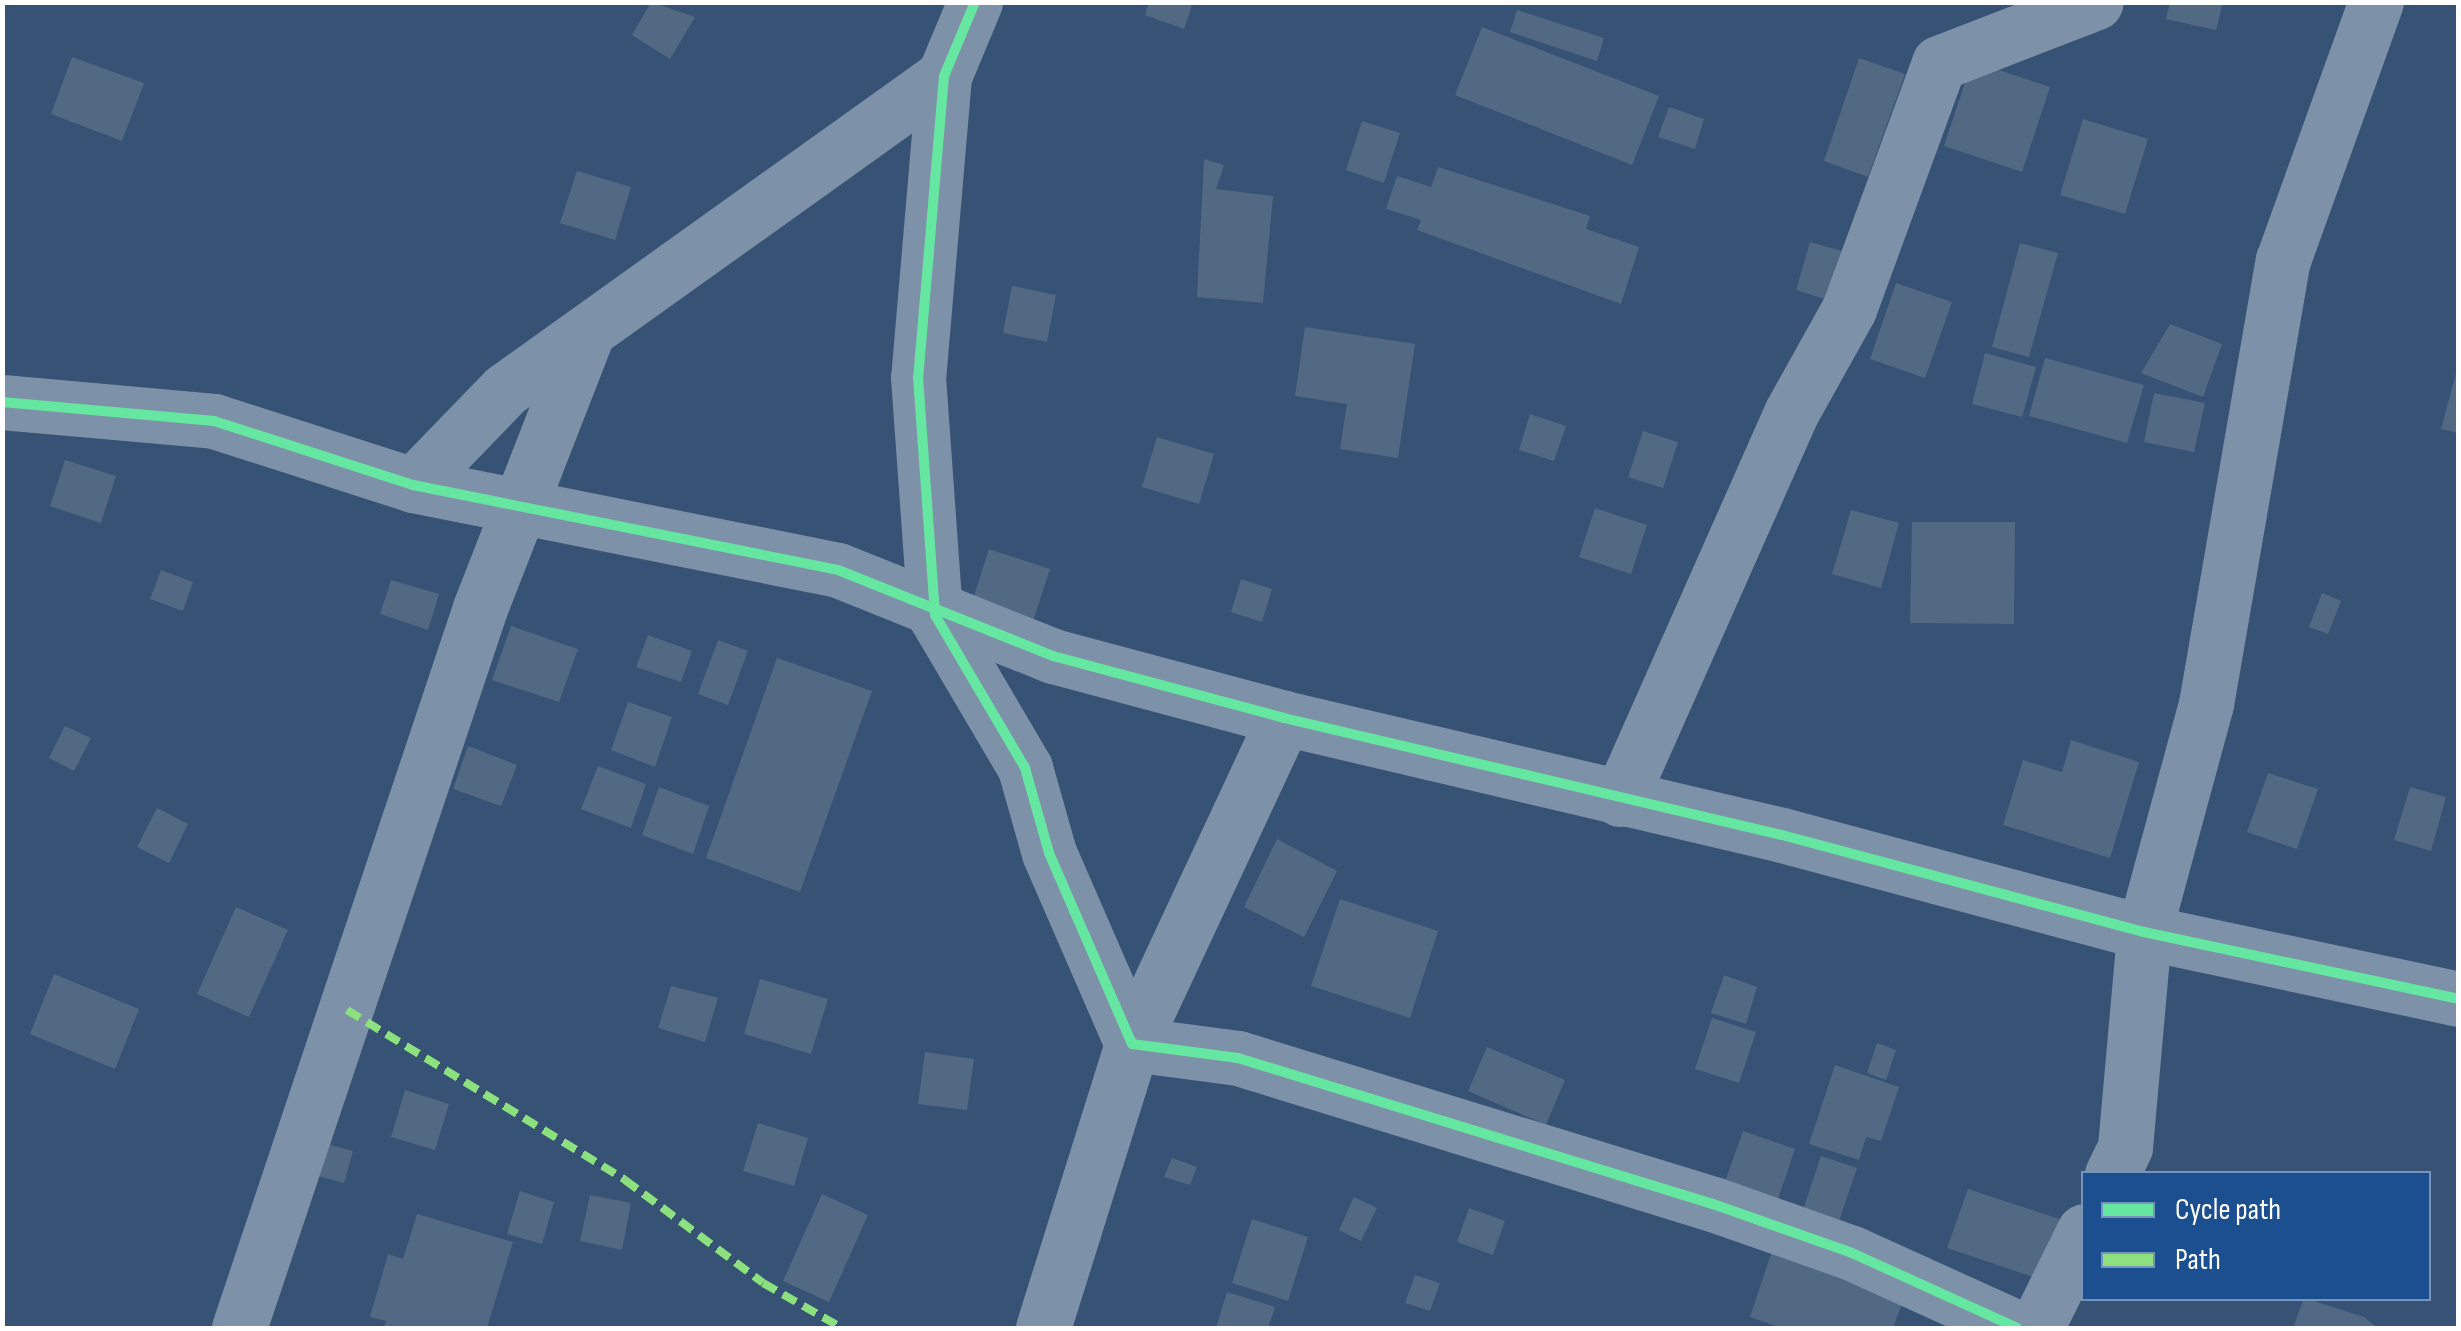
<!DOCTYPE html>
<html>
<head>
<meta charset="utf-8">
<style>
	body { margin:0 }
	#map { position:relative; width:2461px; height:1331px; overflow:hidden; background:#365274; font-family:"Sofia Sans Condensed",sans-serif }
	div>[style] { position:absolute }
	.building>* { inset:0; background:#526984 }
	.minor>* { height:55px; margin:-27.5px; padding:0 27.5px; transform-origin:27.5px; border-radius:27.5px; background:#7d92a8 }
	.quiet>* { height:8px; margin-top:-4px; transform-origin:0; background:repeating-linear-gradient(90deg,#8de07e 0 15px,transparent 0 23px) }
	.cycleway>* { height:10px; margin:-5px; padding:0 5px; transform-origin:5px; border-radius:5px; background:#66e7a1 }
	span { translate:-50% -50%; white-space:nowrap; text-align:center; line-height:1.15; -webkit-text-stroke:8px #1b4f8f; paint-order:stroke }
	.frame { position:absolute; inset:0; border:5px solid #fff; pointer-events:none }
	.legend { position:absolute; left:2081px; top:1171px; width:350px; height:130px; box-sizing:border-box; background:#1b4f8f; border:2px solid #7695bc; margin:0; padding:12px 18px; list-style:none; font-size:30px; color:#fff }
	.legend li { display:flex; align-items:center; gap:20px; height:50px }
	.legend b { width:50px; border:2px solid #7695bc }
</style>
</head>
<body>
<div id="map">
	<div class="building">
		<div style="clip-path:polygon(651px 2px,695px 17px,670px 59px,632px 35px)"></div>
		<div style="clip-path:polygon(1149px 2px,1193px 2px,1184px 29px,1145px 15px)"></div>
		<div style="clip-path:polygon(2170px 2px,2223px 2px,2216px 30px,2166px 19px)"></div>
		<div style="clip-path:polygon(1517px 10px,1604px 38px,1597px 61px,1510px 32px)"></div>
		<div style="clip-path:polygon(1482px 27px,1659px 96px,1632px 165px,1455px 95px)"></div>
		<div style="clip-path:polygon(72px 57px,144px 83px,122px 141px,51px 114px)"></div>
		<div style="clip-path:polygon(1859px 58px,1905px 74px,1868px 177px,1824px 161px)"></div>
		<div style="clip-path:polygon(1972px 61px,2050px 87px,2022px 172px,1944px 146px)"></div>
		<div style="clip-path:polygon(1669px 107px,1704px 119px,1695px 149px,1658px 137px)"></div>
		<div style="clip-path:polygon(2083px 119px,2148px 139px,2125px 214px,2060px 195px)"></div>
		<div style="clip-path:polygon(1362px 121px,1400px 133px,1384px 183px,1346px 170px)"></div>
		<div style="clip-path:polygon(1204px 159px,1224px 165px,1216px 189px,1273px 196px,1263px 303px,1197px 297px)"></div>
		<div style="clip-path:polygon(1438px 167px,1590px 216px,1586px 229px,1639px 247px,1621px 304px,1417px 230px,1421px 220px,1386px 209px,1397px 176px,1431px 187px)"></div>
		<div style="clip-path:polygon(577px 171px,631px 187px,615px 240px,560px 223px)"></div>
		<div style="clip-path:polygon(1810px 242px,1849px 253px,1834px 302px,1796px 290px)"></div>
		<div style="clip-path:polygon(2020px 243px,2058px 253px,2029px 357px,1992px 347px)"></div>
		<div style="clip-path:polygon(1896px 283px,1952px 302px,1925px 378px,1870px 359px)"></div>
		<div style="clip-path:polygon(1012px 286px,1056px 295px,1047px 342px,1003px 333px)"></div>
		<div style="clip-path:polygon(2170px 324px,2222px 344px,2203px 397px,2141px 373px)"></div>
		<div style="clip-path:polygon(1305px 327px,1415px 344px,1398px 458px,1340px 449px,1347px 404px,1295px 396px)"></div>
		<div style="clip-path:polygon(1985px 353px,2036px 367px,2022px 417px,1972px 404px)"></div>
		<div style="clip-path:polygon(2045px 358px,2144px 385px,2127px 443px,2029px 416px)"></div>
		<div style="clip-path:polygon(2458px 366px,2458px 433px,2441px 429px)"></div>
		<div style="clip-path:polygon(2154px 393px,2205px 403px,2194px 452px,2144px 442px)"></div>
		<div style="clip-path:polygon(1530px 414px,1566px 426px,1554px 461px,1519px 450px)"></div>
		<div style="clip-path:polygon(1643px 431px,1678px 442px,1663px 488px,1628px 477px)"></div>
		<div style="clip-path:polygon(1157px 437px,1214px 454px,1199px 504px,1142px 487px)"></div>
		<div style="clip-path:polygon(65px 460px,116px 476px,101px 523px,50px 506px)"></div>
		<div style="clip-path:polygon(1595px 508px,1647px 525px,1631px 574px,1579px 557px)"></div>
		<div style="clip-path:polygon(1851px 510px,1899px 523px,1881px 588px,1832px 574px)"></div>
		<div style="clip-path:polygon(1912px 522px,2015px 522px,2014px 624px,1910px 623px)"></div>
		<div style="clip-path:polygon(989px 549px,1050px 569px,1032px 624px,971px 605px)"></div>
		<div style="clip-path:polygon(161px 570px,193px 582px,183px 611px,150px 599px)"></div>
		<div style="clip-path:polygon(1241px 579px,1272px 589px,1262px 622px,1231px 612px)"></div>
		<div style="clip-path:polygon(391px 580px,439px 594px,428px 630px,380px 614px)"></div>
		<div style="clip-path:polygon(2322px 593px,2341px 601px,2328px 634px,2309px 627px)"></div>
		<div style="clip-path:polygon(511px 626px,578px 649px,559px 702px,492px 680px)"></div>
		<div style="clip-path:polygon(648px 635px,692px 651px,681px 682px,636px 667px)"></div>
		<div style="clip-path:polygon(718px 640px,748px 651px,728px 705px,698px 694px)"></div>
		<div style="clip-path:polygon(777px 658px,872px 691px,800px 892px,706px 858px)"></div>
		<div style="clip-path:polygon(628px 702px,672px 717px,655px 767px,611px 750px)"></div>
		<div style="clip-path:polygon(65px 726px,91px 738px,74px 771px,49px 758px)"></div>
		<div style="clip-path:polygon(2071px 740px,2139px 762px,2110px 858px,2003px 825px,2023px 760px,2062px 772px)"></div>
		<div style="clip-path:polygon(468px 746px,517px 765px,501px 806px,453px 789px)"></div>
		<div style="clip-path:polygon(598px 766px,646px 784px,631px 828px,581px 809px)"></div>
		<div style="clip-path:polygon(2268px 773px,2318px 789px,2297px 849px,2247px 832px)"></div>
		<div style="clip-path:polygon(659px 787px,709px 806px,693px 854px,642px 835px)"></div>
		<div style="clip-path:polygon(2410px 787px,2446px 797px,2431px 851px,2394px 840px)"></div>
		<div style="clip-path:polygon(157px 808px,188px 824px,169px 863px,137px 847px)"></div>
		<div style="clip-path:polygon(1277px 839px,1337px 871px,1304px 937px,1244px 907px)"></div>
		<div style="clip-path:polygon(1340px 899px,1438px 931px,1410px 1018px,1311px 986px)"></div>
		<div style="clip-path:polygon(236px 907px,288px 930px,249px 1017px,197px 994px)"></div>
		<div style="clip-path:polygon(54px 974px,139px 1009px,115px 1069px,30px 1034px)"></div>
		<div style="clip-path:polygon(1724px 975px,1757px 987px,1746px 1024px,1711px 1013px)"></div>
		<div style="clip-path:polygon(760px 979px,828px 999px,811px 1054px,744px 1034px)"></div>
		<div style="clip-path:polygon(671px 986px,718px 998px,705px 1042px,658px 1028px)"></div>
		<div style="clip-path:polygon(1712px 1018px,1756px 1032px,1739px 1083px,1695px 1069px)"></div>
		<div style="clip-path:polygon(1877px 1043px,1896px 1050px,1886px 1080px,1867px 1073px)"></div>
		<div style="clip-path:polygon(1487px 1047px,1565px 1080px,1546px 1125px,1468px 1091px)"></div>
		<div style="clip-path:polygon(925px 1052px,974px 1059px,967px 1110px,918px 1104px)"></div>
		<div style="clip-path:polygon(1835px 1065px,1899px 1087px,1881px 1141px,1866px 1137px,1859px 1160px,1809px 1144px)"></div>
		<div style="clip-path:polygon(405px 1090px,449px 1104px,435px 1150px,391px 1137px)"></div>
		<div style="clip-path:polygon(758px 1123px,808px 1138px,794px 1186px,743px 1171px)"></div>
		<div style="clip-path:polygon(1743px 1131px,1795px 1149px,1775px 1208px,1722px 1190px)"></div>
		<div style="clip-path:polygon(327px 1144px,353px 1151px,344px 1183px,318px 1176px)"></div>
		<div style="clip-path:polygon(1821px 1156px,1857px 1168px,1839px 1221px,1803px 1210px)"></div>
		<div style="clip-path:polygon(1172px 1158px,1197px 1167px,1190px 1185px,1164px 1177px)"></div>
		<div style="clip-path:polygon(1968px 1189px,2062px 1220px,2042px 1280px,1947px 1248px)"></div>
		<div style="clip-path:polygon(520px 1191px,554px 1202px,542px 1244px,507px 1234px)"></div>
		<div style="clip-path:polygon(822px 1194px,868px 1215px,829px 1302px,783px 1281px)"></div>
		<div style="clip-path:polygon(590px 1195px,631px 1203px,622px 1250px,580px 1241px)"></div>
		<div style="clip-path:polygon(1354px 1197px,1377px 1208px,1361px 1241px,1339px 1230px)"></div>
		<div style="clip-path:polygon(1469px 1208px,1505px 1221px,1493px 1255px,1457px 1242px)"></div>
		<div style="clip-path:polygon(417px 1214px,513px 1242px,487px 1328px,383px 1328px,386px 1321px,370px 1317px,388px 1254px,403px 1259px)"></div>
		<div style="clip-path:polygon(1252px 1219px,1308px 1237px,1288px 1301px,1232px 1283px)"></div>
		<div style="clip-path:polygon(1773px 1248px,1906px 1293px,1893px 1328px,1782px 1328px,1750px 1317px)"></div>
		<div style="clip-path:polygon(1415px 1275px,1440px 1283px,1430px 1311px,1405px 1303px)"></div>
		<div style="clip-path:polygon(1227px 1292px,1275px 1307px,1268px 1328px,1216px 1328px)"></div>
		<div style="clip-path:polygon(2304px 1298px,2364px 1317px,2378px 1328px,2293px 1328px)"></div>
	</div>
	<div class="minor">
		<div style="left:975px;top:2px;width:80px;rotate:112.7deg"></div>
		<div style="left:944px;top:76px;width:302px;rotate:94.9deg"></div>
		<div style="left:918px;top:377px;width:239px;rotate:85.9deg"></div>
		<div style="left:935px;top:615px;width:178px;rotate:59.5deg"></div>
		<div style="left:1025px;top:768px;width:88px;rotate:74.2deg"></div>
		<div style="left:1049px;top:853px;width:208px;rotate:66.5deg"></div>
		<div style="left:1132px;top:1044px;width:107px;rotate:7.5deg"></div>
		<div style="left:1238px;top:1058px;width:497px;rotate:17.1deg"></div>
		<div style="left:1713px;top:1204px;width:147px;rotate:19.4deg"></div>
		<div style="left:1852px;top:1253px;width:181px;rotate:24.4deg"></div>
		<div style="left:2px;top:402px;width:213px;rotate:5.1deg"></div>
		<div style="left:214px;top:421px;width:209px;rotate:17.8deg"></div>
		<div style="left:413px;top:485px;width:433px;rotate:11.3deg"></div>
		<div style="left:838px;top:570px;width:232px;rotate:21.8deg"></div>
		<div style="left:1053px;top:656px;width:239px;rotate:15deg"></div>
		<div style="left:1284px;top:718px;width:512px;rotate:13.22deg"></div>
		<div style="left:1782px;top:835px;width:375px;rotate:15deg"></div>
		<div style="left:2144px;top:932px;width:321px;rotate:12deg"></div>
		<div style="left:413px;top:485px;width:132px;rotate:-45.9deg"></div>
		<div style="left:505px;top:390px;width:540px;rotate:-35.57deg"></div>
		<div style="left:1620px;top:799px;width:422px;rotate:-66.1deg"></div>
		<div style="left:1791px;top:413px;width:119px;rotate:-60.9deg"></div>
		<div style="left:1849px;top:309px;width:262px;rotate:-69.9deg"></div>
		<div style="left:1939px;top:63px;width:168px;rotate:-21.2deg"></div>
		<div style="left:2112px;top:1174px;width:30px;rotate:-64deg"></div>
		<div style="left:2125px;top:1147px;width:216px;rotate:-84.9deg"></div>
		<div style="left:2144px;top:932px;width:236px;rotate:-74.8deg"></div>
		<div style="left:2206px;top:704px;width:451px;rotate:-80.2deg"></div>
		<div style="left:2283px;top:260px;width:274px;rotate:-70.2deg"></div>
		<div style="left:239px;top:1328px;width:759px;rotate:-71.49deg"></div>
		<div style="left:480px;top:608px;width:297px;rotate:-68.7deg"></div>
		<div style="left:1043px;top:1328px;width:298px;rotate:-72.6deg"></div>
		<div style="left:1132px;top:1044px;width:360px;rotate:-65deg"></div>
		<div style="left:2036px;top:1328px;width:108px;rotate:-63.7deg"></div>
	</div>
	<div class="quiet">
		<div style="left:347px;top:1010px;width:326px;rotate:31.4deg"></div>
		<div style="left:625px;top:1180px;width:172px;rotate:36.7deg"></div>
		<div style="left:763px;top:1283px;width:91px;rotate:29.7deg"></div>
	</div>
	<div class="cycleway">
		<div style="left:975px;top:2px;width:80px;rotate:112.7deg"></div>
		<div style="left:944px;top:76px;width:302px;rotate:94.9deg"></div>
		<div style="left:918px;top:377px;width:239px;rotate:85.9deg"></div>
		<div style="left:935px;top:615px;width:178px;rotate:59.5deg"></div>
		<div style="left:1025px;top:768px;width:88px;rotate:74.2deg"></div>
		<div style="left:1049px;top:853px;width:208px;rotate:66.5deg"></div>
		<div style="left:1132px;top:1044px;width:107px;rotate:7.5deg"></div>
		<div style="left:1238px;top:1058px;width:497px;rotate:17.1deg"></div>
		<div style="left:1713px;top:1204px;width:147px;rotate:19.4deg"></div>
		<div style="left:1852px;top:1253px;width:181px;rotate:24.4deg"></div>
		<div style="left:2px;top:402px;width:213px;rotate:5.1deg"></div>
		<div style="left:214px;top:421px;width:209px;rotate:17.8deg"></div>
		<div style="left:413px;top:485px;width:433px;rotate:11.3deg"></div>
		<div style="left:838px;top:570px;width:232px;rotate:21.8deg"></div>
		<div style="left:1053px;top:656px;width:239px;rotate:15deg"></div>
		<div style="left:1284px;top:718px;width:512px;rotate:13.22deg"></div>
		<div style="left:1782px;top:835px;width:375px;rotate:15deg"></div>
		<div style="left:2144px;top:932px;width:321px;rotate:12deg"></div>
	</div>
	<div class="frame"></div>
	<ul class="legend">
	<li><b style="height:12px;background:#66e7a1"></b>Cycle path</li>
	<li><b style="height:12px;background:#8de07e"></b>Path</li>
	</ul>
</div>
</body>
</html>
